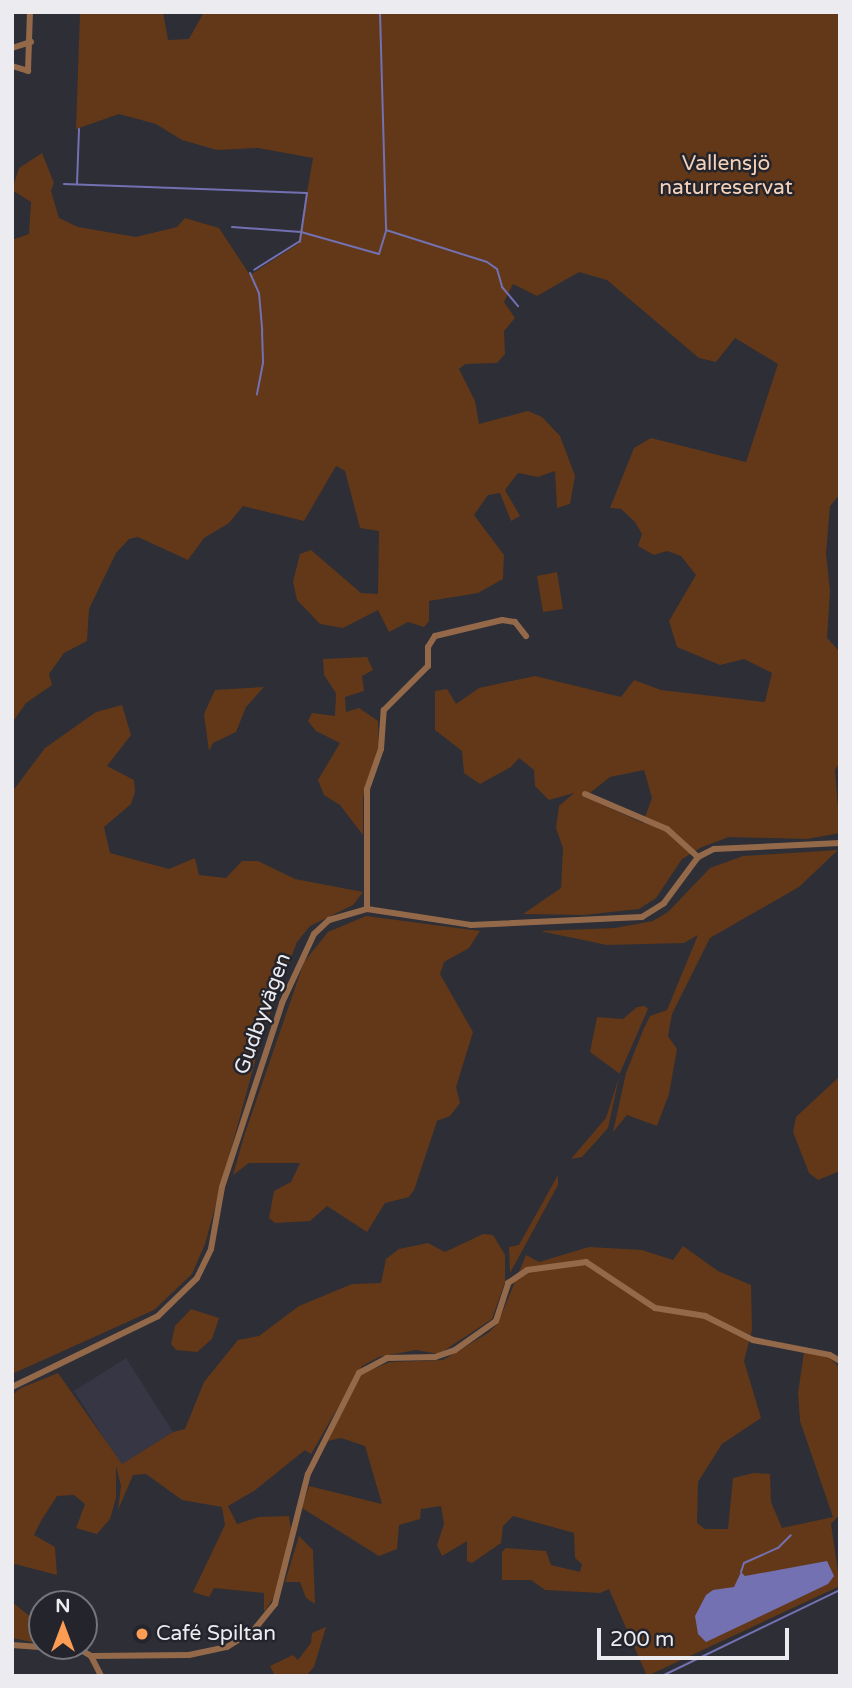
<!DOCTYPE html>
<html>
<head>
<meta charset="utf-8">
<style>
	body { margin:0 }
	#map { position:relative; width:852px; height:1688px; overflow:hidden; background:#2d2e36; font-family:"Varela Round",sans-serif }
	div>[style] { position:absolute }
	.built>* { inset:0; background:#363644 }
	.green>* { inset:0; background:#623818 }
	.water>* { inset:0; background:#7371b1 }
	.stream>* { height:2px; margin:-1px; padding:0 1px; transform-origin:1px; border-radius:1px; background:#7371b1 }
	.minor>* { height:6px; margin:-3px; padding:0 3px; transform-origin:3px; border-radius:3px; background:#94694a }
	.dots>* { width:19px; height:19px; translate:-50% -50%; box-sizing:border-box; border:4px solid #24242c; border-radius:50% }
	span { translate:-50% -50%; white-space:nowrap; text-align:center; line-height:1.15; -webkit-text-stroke:5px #24242c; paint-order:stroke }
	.park-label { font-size:21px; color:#f4d1b9 }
	.street-label { font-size:21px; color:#ebebf0 }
	.poi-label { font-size:21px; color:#ebebf0 }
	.left { translate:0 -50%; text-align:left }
	.frame { position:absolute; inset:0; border:14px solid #ebebf0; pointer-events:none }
	.north { position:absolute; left:28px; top:1590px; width:70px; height:70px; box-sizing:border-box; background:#24242c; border:2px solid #74747a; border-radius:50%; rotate:0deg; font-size:19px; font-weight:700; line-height:28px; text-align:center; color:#ebebf0 }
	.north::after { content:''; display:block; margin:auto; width:24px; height:32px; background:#fd9d54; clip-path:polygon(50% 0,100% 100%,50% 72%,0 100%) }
	.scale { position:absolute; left:597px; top:1628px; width:192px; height:32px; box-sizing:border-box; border:4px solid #ebebf0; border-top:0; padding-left:9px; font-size:21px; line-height:24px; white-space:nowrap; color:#ebebf0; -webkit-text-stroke:5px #24242c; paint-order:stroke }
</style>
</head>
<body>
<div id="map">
	<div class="built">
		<div style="clip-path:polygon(126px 1358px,173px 1432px,121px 1465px,74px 1391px)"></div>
	</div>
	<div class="green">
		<div style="clip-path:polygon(evenodd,80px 12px,163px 12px,168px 40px,189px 39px,204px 12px,840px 12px,840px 494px,830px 506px,826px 553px,830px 591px,827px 638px,840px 652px,840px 762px,835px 770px,840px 833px,807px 839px,729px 837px,702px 847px,682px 859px,656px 898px,639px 909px,584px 915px,523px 914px,561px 888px,563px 848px,556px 828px,559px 806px,574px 793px,549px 800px,535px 786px,534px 770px,519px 758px,511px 767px,480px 784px,464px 773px,462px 751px,435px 730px,435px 691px,447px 689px,456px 704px,479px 688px,535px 676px,621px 697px,634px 680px,661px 690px,765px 702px,772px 673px,744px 659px,720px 665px,677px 647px,669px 621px,696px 575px,681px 556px,667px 551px,654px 555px,638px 546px,642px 534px,635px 522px,621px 509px,610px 508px,634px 448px,651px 438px,746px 462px,778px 364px,735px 338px,716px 362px,699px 358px,607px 280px,579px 272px,537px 296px,513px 284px,504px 302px,515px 318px,504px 331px,505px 354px,497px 363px,465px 364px,459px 369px,475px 401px,479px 424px,528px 411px,542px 417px,560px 436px,575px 476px,570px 504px,557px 508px,555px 471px,538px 477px,518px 473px,505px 490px,520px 516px,511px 521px,500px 493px,488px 495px,474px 515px,504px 555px,503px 579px,478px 593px,429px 601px,429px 621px,424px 627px,408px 622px,389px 632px,378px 610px,343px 628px,320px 624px,297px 600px,293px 582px,300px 554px,311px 550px,361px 593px,378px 594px,379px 531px,360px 528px,345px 471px,336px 466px,304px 521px,243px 506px,229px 523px,204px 538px,188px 560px,138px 537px,129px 539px,116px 553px,89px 609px,87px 641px,64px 653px,49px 674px,52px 685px,26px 703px,12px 723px,12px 240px,29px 234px,31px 202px,12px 190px,19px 168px,42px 153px,54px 183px,51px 191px,59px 218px,78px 227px,136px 237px,177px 227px,185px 218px,219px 228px,250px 275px,298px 244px,313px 158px,258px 148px,217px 150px,182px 140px,156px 124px,119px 114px,76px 129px,80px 12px,644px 770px,652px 798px,643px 823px,585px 797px,610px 777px,644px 770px)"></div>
		<div style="clip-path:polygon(557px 572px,563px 609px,543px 612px,537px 576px)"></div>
		<div style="clip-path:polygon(367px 657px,373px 670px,362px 676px,364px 691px,345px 697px,346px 712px,359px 708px,378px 721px,379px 747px,363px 797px,363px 835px,340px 805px,324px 795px,318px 780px,340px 743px,316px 731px,308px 721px,312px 713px,335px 716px,336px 693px,324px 675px,323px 659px)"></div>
		<div style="clip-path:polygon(264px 687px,246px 707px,236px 732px,213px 743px,209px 751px,204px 714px,215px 690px)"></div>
		<div style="clip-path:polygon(122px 705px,131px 735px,107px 766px,134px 780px,135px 792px,131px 804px,104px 827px,110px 853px,169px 869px,195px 858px,199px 875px,226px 878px,242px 861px,258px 861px,295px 879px,363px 892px,353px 905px,310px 926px,297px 942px,264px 1029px,205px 1244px,192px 1274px,154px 1310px,12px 1374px,12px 792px,45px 748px,96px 712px)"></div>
		<div style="clip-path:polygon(838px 850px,799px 887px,710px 938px,672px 1014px,668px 1036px,677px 1049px,669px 1094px,657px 1126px,627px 1115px,613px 1132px,626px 1073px,644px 1028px,650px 1016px,667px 1010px,698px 935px,684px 943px,607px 945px,540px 931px,615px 928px,653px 921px,668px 912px,710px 868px,743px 856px)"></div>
		<div style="clip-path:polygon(366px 916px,480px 931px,469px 948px,444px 962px,440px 974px,473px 1032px,456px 1087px,460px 1103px,450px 1116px,437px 1121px,414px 1190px,409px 1197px,385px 1203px,367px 1232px,327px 1206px,310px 1221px,275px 1223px,269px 1218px,274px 1191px,291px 1182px,300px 1163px,249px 1163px,233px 1175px,244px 1136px,304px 962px,328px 932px)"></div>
		<div style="clip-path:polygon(645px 1006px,648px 1009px,620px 1073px,608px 1128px,582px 1157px,571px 1159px,606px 1118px,620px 1074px,590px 1052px,597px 1017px,623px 1019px,637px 1007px)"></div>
		<div style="clip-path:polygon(840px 1076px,840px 1171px,818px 1180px,809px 1173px,793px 1132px,796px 1117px)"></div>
		<div style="clip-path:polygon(558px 1175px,558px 1185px,510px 1273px,509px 1247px,519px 1245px)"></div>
		<div style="clip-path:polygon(483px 1234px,493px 1235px,505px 1255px,505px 1282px,492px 1319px,439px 1354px,416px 1350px,379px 1357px,362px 1366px,311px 1454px,305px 1450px,254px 1491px,228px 1506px,237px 1524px,259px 1517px,289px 1516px,292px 1536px,275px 1596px,264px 1612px,264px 1593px,214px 1588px,209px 1597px,193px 1592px,225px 1525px,222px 1507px,182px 1500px,146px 1474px,133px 1475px,118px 1510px,121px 1486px,116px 1466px,116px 1498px,110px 1519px,97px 1534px,76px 1528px,85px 1504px,74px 1495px,57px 1496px,41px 1521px,34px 1535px,55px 1547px,57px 1575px,15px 1564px,12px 1568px,12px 1395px,21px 1388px,58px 1373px,122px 1464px,173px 1432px,185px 1429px,204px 1382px,238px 1340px,259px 1336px,299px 1306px,352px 1284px,381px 1283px,386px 1259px,399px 1249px,428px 1243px,445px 1252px)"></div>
		<div style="clip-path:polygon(683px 1246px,718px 1271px,751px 1285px,752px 1330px,744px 1361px,761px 1418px,722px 1444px,698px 1482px,697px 1523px,705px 1529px,728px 1529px,733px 1478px,754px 1473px,770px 1474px,771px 1502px,782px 1528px,833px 1517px,800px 1421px,798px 1393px,804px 1352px,829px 1357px,840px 1368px,840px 1514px,831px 1524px,840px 1586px,647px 1676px,609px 1589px,600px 1593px,545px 1590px,531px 1580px,502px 1580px,502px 1552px,506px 1548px,546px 1551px,551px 1565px,580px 1572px,582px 1564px,575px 1558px,574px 1533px,513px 1516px,503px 1526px,501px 1543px,472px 1563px,467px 1561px,467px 1541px,442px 1556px,437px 1545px,444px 1524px,441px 1506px,421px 1509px,420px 1519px,399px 1525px,397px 1549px,379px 1556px,302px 1508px,309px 1486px,382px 1504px,365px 1446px,341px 1438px,328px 1441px,356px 1383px,363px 1373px,390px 1362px,443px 1360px,488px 1333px,498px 1323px,526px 1255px,539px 1262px,589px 1247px,642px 1250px,673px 1260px)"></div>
		<div style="clip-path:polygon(191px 1309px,219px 1318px,212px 1339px,197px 1352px,176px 1350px,171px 1344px,175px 1326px)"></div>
		<div style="clip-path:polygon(299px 1536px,313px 1550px,315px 1604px,306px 1598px,300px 1582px,285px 1582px)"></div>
		<div style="clip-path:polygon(12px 1602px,42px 1626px,42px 1644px,12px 1638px)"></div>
		<div style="clip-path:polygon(326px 1627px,314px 1667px,306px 1676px,275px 1676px,270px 1666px,293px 1655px,298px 1660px,311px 1643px,312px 1633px)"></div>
	</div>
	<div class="water">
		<div style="clip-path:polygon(827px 1561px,834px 1576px,828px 1584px,706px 1642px,698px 1634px,695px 1616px,706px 1595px,713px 1590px,734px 1587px,741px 1572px,745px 1576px)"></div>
	</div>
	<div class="stream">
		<div style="left:380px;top:12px;width:218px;rotate:88.4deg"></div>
		<div style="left:386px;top:230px;width:106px;rotate:17.6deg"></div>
		<div style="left:487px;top:262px;width:12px;rotate:35deg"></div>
		<div style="left:497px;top:269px;width:19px;rotate:74deg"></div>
		<div style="left:502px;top:287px;width:25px;rotate:50deg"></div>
		<div style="left:64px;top:184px;width:243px;rotate:2.1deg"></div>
		<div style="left:307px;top:193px;width:49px;rotate:98.3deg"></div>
		<div style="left:300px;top:241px;width:54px;rotate:147.8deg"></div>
		<div style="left:77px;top:184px;width:55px;rotate:-87.9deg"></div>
		<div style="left:232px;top:227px;width:69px;rotate:4.1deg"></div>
		<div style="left:301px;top:232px;width:81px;rotate:15.8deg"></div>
		<div style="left:379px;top:254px;width:24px;rotate:-73deg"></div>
		<div style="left:250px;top:273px;width:22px;rotate:66deg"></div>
		<div style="left:259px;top:293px;width:38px;rotate:85deg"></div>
		<div style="left:262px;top:331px;width:32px;rotate:88deg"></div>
		<div style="left:263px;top:363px;width:32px;rotate:101deg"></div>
		<div style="left:741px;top:1572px;width:9px;rotate:-72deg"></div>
		<div style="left:744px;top:1563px;width:37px;rotate:-24deg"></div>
		<div style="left:778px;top:1548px;width:18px;rotate:-45deg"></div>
		<div style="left:662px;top:1676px;width:198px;rotate:-25.8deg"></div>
	</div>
	<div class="minor">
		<div style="left:12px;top:48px;width:20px;rotate:-18deg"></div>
		<div style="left:12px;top:66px;width:17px;rotate:17deg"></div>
		<div style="left:28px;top:71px;width:59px;rotate:-88.1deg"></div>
		<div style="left:585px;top:794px;width:89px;rotate:23.1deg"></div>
		<div style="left:667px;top:829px;width:42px;rotate:42.1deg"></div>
		<div style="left:367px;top:909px;width:120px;rotate:-90deg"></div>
		<div style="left:367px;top:789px;width:42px;rotate:-70.7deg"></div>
		<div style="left:381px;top:749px;width:39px;rotate:-86deg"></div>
		<div style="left:384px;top:710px;width:62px;rotate:-45deg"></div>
		<div style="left:428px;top:666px;width:19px;rotate:-90deg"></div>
		<div style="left:428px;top:647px;width:13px;rotate:-58deg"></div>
		<div style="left:435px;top:636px;width:69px;rotate:-13.4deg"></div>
		<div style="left:502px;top:620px;width:13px;rotate:9deg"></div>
		<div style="left:515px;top:622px;width:18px;rotate:52deg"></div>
		<div style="left:12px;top:1387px;width:162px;rotate:-25.9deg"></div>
		<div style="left:158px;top:1316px;width:54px;rotate:-44.3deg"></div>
		<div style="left:197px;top:1278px;width:32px;rotate:-64deg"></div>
		<div style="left:211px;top:1249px;width:63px;rotate:-79.9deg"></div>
		<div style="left:222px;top:1187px;width:194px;rotate:-71.9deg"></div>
		<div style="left:282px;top:1003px;width:76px;rotate:-65.1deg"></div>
		<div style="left:314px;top:934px;width:21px;rotate:-43deg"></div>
		<div style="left:329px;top:920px;width:40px;rotate:-16deg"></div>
		<div style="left:367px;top:909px;width:105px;rotate:8.7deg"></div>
		<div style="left:471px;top:925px;width:171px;rotate:-2.7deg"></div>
		<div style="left:642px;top:917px;width:26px;rotate:-32deg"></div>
		<div style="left:664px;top:903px;width:57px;rotate:-53.5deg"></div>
		<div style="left:698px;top:857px;width:18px;rotate:-27deg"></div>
		<div style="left:714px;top:849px;width:126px;rotate:-2.7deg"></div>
		<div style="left:12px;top:1645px;width:69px;rotate:4.1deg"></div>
		<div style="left:81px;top:1650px;width:12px;rotate:31deg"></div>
		<div style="left:91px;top:1656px;width:22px;rotate:63deg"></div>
		<div style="left:91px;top:1656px;width:98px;rotate:-0.6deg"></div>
		<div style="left:189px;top:1655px;width:39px;rotate:-12deg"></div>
		<div style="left:227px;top:1647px;width:31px;rotate:-32deg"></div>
		<div style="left:253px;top:1631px;width:35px;rotate:-51deg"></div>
		<div style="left:275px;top:1604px;width:134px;rotate:-75.8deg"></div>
		<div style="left:308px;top:1474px;width:113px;rotate:-63.2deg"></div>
		<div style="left:359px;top:1373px;width:32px;rotate:-28deg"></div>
		<div style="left:387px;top:1358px;width:48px;rotate:-1.2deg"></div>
		<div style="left:435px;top:1357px;width:21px;rotate:-19deg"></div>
		<div style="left:455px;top:1350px;width:50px;rotate:-35.3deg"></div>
		<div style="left:496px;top:1321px;width:40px;rotate:-72deg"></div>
		<div style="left:508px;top:1283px;width:23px;rotate:-34deg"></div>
		<div style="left:527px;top:1270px;width:60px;rotate:-7.7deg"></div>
		<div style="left:586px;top:1262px;width:83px;rotate:33.7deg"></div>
		<div style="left:655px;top:1308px;width:51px;rotate:9.1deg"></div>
		<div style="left:705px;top:1316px;width:54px;rotate:26.6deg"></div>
		<div style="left:753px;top:1340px;width:78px;rotate:11deg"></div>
		<div style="left:830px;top:1355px;width:12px;rotate:31deg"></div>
	</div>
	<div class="dots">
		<div style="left:142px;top:1634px;background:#fd9d54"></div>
	</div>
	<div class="park-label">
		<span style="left:726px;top:176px">Vallensjö<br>naturreservat</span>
	</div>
	<div class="street-label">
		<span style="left:263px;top:1014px;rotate:-70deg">Gudbyvägen</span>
	</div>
	<div class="poi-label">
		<span class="left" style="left:156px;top:1634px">Café Spiltan</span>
	</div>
	<div class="frame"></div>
	<div class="north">N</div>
	<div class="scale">200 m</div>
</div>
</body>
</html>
